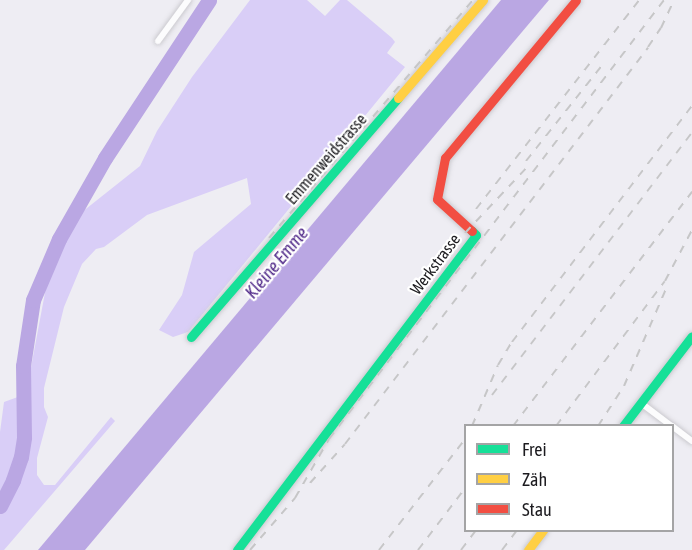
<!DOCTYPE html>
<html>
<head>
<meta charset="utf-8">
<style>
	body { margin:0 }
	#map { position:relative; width:692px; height:550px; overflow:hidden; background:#eeedf3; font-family:"Asap Condensed",sans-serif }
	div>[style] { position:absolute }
	.green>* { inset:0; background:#d9cef7 }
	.water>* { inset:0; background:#baa7e3 }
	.river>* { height:15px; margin:-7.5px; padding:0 7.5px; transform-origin:7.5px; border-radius:7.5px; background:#baa7e3 }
	.roads { filter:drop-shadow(0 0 2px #cbcacf) drop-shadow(0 0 2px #cbcacf) }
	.street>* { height:6px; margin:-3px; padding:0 3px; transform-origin:3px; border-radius:3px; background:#fcfcfd }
	.fast>* { height:9px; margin:-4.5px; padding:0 4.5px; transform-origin:4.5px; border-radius:4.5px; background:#16e098 }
	.slow>* { height:9px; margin:-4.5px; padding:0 4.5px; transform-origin:4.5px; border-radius:4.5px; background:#ffcf43 }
	.jam>* { height:9px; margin:-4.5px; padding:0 4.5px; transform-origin:4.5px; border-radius:4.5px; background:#f24e42 }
	.rail>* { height:2px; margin-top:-1px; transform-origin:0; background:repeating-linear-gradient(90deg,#c6c6c7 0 8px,transparent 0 16px) }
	span { translate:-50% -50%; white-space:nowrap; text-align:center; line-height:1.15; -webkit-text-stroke:4.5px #fff; paint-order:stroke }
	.street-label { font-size:16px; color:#1c1b1f }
	.water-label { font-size:18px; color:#4f2888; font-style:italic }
	.legend { position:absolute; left:464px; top:424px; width:210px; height:108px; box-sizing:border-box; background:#fff; border:2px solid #a4a4a5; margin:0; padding:8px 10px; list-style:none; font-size:18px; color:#1c1b1f }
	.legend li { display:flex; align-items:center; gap:12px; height:30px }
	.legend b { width:30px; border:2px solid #a4a4a5 }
</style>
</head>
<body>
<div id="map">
	<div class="green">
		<div style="clip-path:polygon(250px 0,307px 0,325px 16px,340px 0,347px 0,392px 38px,395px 42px,387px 53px,405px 67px,188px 332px,173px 337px,159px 330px,182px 295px,194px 252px,251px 204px,247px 178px,147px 215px,104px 247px,96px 249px,82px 264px,64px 307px,44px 388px,44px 407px,48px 417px,37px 458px,37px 475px,44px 485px,55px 485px,111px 417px,115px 421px,4px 550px,0 550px,0 432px,4px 402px,26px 394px,47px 282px,77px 216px,140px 166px,157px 131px,192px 77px)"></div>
	</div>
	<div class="water">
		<div style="clip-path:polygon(501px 0,549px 0,85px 550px,38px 550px)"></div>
	</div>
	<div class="river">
		<div style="left:0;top:506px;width:29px;rotate:-63deg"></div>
		<div style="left:13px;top:480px;width:24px;rotate:-71deg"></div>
		<div style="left:21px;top:457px;width:20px;rotate:-81deg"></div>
		<div style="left:24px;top:437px;width:71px;rotate:-90.8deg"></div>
		<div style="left:23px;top:366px;width:67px;rotate:-81.4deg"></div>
		<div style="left:33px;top:300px;width:66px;rotate:-66.9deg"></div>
		<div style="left:59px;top:239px;width:93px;rotate:-60.4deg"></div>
		<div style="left:105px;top:158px;width:189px;rotate:-56.6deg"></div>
	</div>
	<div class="roads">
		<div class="street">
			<div style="left:158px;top:41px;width:51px;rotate:-53.8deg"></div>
			<div style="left:641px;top:403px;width:38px;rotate:37deg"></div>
			<div style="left:672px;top:426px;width:25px;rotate:37deg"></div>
		</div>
		<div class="fast">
			<div style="left:191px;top:337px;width:316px;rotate:-49.1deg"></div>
			<div style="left:623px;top:426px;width:113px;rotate:-52.5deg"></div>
			<div style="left:237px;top:550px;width:395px;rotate:-52.8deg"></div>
			<div style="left:476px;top:235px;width:6px;rotate:-135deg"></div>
		</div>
		<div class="slow">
			<div style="left:398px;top:98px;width:130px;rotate:-49.1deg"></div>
			<div style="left:528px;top:550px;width:25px;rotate:-53deg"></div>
		</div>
		<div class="jam">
			<div style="left:472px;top:231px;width:47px;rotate:-137.6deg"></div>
			<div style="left:437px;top:199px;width:42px;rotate:-79deg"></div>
			<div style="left:445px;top:158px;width:205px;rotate:-50.3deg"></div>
		</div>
	</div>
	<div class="rail">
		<div style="left:526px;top:161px;width:125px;rotate:-51.5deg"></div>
		<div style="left:476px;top:209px;width:265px;rotate:-52deg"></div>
		<div style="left:465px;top:233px;width:95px;rotate:-46.7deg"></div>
		<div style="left:269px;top:238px;width:313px;rotate:-49.4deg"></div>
		<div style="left:492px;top:395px;width:330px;rotate:-52.7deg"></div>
		<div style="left:472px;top:426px;width:66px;rotate:-66.9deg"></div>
		<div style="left:498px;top:365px;width:27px;rotate:-59deg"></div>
		<div style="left:512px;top:342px;width:297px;rotate:-52.7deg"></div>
		<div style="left:513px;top:426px;width:295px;rotate:-52.6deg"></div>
		<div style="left:556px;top:426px;width:181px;rotate:-53.1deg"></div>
		<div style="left:665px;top:281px;width:58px;rotate:-62.1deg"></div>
		<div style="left:598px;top:426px;width:48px;rotate:-57deg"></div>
		<div style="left:624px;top:386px;width:106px;rotate:-66.6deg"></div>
		<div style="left:310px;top:483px;width:52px;rotate:-48.1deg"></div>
		<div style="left:345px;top:444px;width:499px;rotate:-52.6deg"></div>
		<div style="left:648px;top:47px;width:23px;rotate:-56deg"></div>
		<div style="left:661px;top:28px;width:31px;rotate:-65deg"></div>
		<div style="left:250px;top:550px;width:69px;rotate:-49.1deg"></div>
		<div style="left:295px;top:498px;width:68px;rotate:-60deg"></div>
		<div style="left:329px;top:439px;width:552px;rotate:-52.65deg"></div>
		<div style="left:379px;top:550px;width:142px;rotate:-52.2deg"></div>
		<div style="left:418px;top:550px;width:79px;rotate:-52.7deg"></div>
		<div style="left:461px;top:550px;width:25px;rotate:-53deg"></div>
		<div style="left:502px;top:550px;width:25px;rotate:-53deg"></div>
	</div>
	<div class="street-label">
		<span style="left:326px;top:159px;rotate:-49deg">Emmenweidstrasse</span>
		<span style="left:435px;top:264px;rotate:-53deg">Werkstrasse</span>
	</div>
	<div class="water-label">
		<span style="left:277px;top:263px;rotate:-50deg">Kleine Emme</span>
	</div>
	<ul class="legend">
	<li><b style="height:8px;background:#16e098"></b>Frei</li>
	<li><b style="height:8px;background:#ffcf43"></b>Zäh</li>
	<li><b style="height:8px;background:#f24e42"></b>Stau</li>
	</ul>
</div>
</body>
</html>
